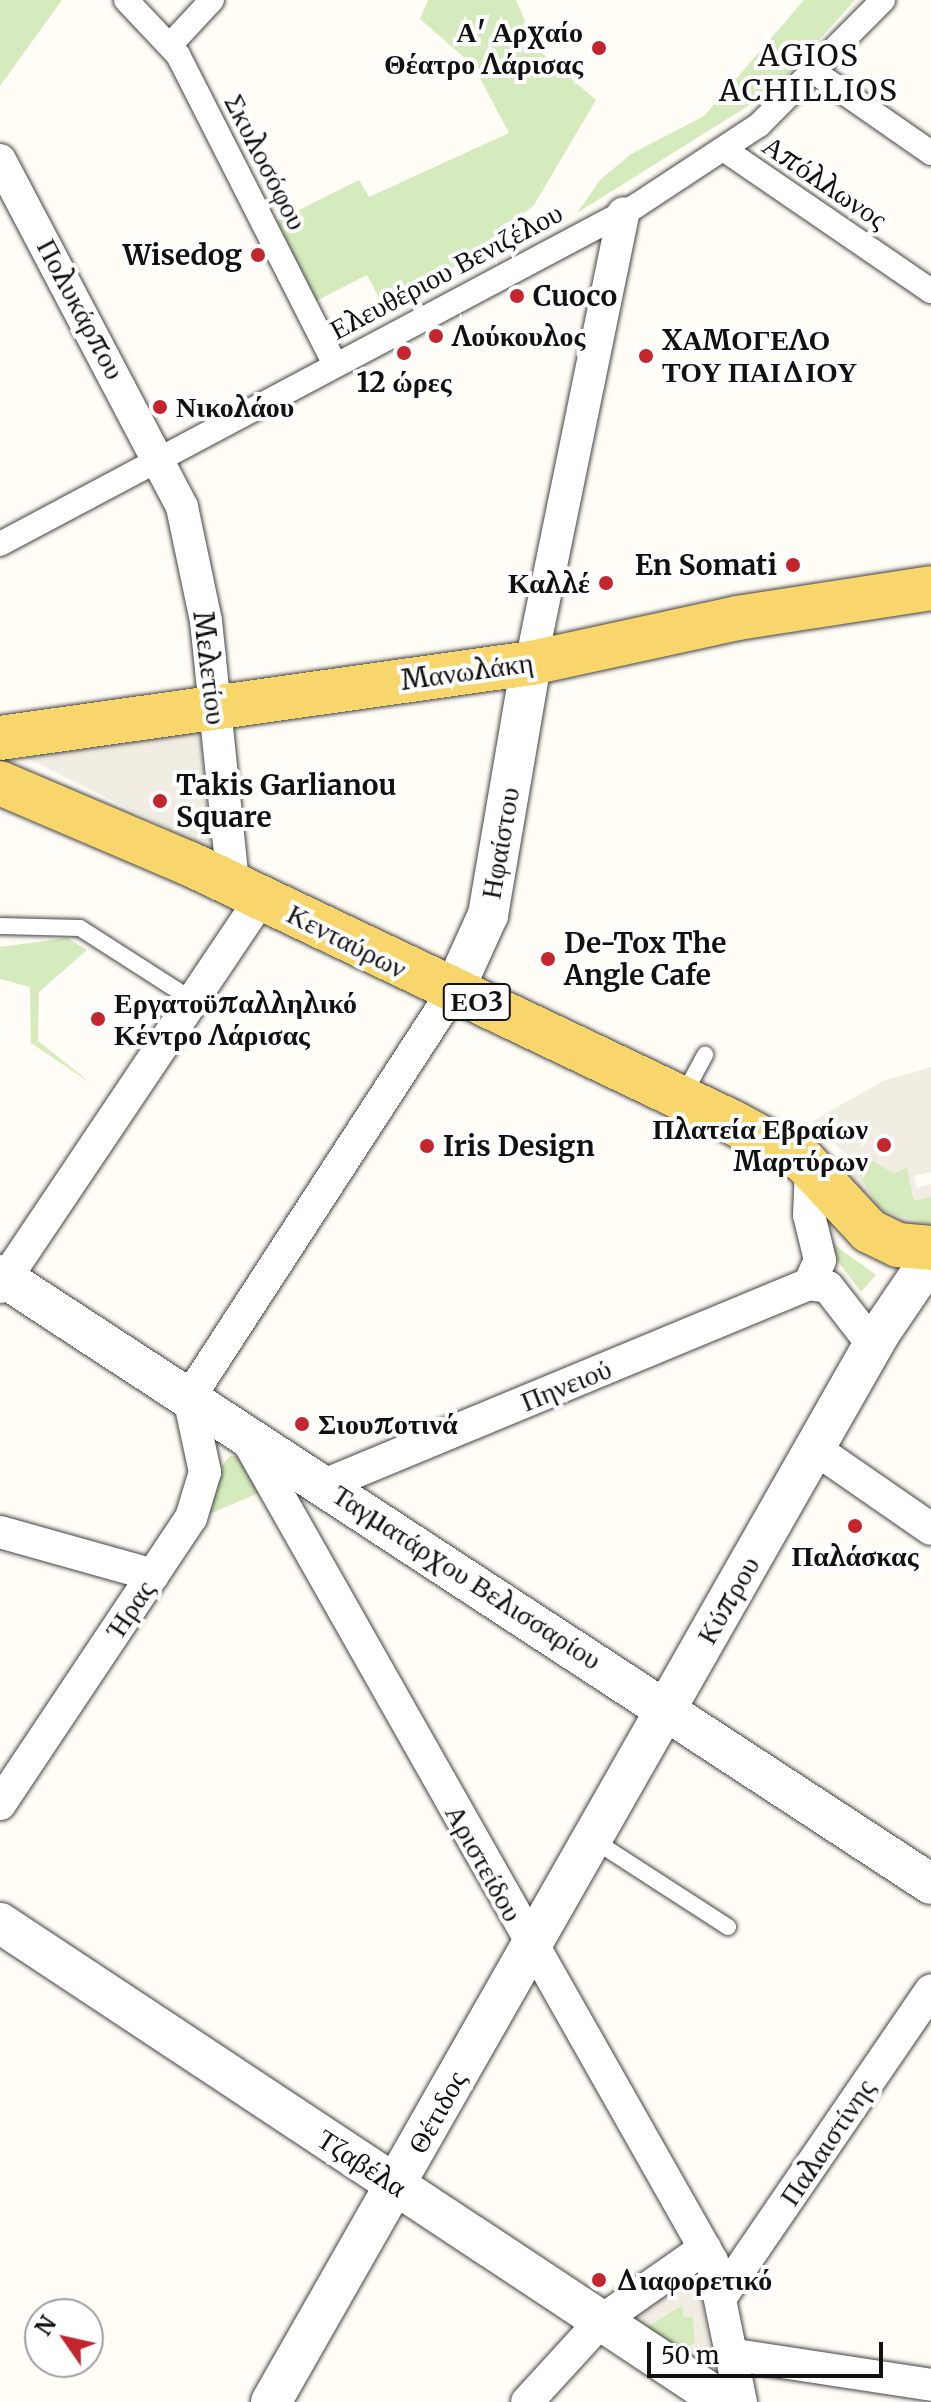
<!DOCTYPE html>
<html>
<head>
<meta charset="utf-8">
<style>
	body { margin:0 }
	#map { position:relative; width:931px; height:2402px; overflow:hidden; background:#fffdf5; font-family:Merriweather,serif }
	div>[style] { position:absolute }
	.green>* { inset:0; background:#d5ebbd }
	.plaza>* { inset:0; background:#f1ede2 }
	.roads { filter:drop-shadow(0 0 2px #444) drop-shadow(0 0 2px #444) }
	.service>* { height:16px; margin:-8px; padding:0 8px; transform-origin:8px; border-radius:8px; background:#fff }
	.pedestrian>* { height:24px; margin:-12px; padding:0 12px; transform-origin:12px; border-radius:12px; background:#fff }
	.minor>* { height:32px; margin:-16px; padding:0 16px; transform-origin:16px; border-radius:16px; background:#fff }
	.tertiary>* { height:40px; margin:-20px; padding:0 20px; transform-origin:20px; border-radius:20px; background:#fff }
	.primary>* { height:44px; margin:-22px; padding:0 22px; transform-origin:22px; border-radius:22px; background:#f9d66b }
	.dots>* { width:22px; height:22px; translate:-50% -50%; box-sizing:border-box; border:4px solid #fff; border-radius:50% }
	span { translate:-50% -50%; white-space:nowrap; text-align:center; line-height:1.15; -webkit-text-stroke:8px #fff; paint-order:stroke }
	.shield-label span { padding:2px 6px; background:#fff; border:2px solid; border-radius:6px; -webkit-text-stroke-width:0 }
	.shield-label { font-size:26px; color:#111; font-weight:700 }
	.poi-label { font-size:28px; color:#111; font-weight:700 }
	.right { translate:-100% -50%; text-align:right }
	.left { translate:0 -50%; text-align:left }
	.street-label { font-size:28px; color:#111 }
	.neighbourhood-label { font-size:30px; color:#111; letter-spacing:2px }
	.north { position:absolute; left:24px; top:2298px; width:80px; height:80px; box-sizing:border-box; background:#fff; border:2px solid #a0a0a0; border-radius:50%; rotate:304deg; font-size:22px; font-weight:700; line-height:32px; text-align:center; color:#111 }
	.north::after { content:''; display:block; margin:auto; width:28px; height:36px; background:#c4262e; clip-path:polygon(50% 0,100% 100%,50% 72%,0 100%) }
	.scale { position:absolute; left:647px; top:2342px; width:236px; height:36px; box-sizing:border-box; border:4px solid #111; border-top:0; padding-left:10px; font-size:24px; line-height:28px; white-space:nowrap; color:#111; -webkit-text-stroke:6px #fff; paint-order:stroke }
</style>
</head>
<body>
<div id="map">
	<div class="green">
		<div style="clip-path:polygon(0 0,62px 0,0 86px)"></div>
		<div style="clip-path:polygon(428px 0,516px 0,537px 49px,596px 100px,534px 205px,459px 264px,384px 307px,367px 275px,316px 301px,277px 221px,359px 180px,369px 197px,509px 133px,473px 65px,420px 19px)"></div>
		<div style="clip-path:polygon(804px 0,855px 0,775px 89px,577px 213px,600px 180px,631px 154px,704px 116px)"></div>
		<div style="clip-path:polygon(67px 938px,87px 950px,39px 992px,38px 1041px,92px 1084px,31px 1043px,30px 987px,0 979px,0 947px)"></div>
		<div style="clip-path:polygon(864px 1156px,894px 1173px,907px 1167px,914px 1200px,931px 1197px,931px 1224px,897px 1220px,868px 1200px,855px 1168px)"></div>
		<div style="clip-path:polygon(832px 1243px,876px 1275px,861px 1292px,836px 1259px)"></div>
		<div style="clip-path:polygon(230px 1456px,239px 1456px,259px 1493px,209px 1514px,218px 1470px)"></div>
		<div style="clip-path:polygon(682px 2305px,684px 2317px,693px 2317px,695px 2343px,681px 2351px,645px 2328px)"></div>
	</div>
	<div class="plaza">
		<div style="clip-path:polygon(200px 729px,211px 850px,25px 757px)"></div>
		<div style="clip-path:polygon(931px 1067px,931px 1172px,914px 1176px,917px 1188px,931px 1184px,931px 1197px,914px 1201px,907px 1167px,894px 1173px,864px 1156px,855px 1168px,881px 1211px,931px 1224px,931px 1232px,896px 1231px,854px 1184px,843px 1152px,813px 1121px,883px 1081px)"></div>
		<div style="clip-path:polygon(evenodd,690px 2282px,701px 2289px,714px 2376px,630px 2316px,690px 2282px,682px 2305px,684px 2317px,693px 2317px,695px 2343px,681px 2351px,646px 2327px,682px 2305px)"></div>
	</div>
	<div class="roads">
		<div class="service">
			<div style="left:0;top:926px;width:80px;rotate:1.4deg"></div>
			<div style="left:80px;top:928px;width:133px;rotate:32.7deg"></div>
			<div style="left:683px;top:1096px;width:47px;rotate:-61.8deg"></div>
			<div style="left:592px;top:1839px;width:162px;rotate:32.9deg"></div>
		</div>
		<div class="pedestrian">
			<div style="left:126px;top:0;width:76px;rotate:46.6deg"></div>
			<div style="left:178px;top:55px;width:347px;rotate:63.1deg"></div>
			<div style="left:171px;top:44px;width:60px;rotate:-47deg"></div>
			<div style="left:816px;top:73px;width:140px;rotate:34.8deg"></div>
			<div style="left:725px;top:150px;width:250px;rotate:34.4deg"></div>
			<div style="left:0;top:544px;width:720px;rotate:-27.99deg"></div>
			<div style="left:636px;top:206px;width:147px;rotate:-33.4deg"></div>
			<div style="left:759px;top:125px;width:176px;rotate:-45.2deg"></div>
		</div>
		<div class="minor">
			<div style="left:0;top:160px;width:392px;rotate:62.3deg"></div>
			<div style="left:182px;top:507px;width:116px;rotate:78.1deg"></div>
			<div style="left:206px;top:621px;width:264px;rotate:84.1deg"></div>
			<div style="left:531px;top:663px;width:459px;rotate:-78.4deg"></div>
			<div style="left:809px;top:1284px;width:26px;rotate:-65deg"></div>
			<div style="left:820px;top:1260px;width:46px;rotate:-103.7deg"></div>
			<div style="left:809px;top:1215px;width:48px;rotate:-87.6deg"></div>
			<div style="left:0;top:1287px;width:468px;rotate:-56.1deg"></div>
			<div style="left:245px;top:1436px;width:948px;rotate:60.49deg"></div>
			<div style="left:712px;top:2261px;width:144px;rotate:78.4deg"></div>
			<div style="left:814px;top:1448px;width:142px;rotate:34.7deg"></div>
			<div style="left:324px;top:1485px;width:525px;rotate:-22.51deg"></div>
			<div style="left:809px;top:1284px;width:19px;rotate:9deg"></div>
			<div style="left:828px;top:1287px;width:73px;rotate:52.2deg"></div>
			<div style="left:0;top:1532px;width:159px;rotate:15.7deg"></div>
			<div style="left:0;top:1804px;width:344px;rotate:-56.3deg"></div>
			<div style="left:191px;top:1518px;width:48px;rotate:-73.1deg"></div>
			<div style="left:205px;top:1472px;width:76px;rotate:-102.2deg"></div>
			<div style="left:189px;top:1398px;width:484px;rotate:-57deg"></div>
			<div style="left:723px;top:2294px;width:368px;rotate:-55.6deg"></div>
			<div style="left:736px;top:2355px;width:197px;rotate:8.7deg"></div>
			<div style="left:527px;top:2402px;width:110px;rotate:-47.6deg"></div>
			<div style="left:601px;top:2321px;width:127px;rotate:-35.1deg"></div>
		</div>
		<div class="tertiary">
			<div style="left:453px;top:992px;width:85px;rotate:-65.6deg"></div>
			<div style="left:488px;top:915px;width:256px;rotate:-80.3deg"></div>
			<div style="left:0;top:1275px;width:1112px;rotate:33.19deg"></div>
			<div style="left:0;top:1923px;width:868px;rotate:33.49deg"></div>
			<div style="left:271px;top:2402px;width:1230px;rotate:-60.33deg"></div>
			<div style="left:880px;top:1333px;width:91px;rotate:-55.8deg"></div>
		</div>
		<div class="primary">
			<div style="left:0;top:738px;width:536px;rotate:-8.04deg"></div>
			<div style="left:531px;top:663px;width:212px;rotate:-12.3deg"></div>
			<div style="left:738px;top:618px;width:195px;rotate:-8.8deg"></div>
			<div style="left:0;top:783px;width:204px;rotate:23.1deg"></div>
			<div style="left:188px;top:863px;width:605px;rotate:25.46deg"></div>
			<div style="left:734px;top:1123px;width:80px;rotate:28.5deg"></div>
			<div style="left:804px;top:1161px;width:96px;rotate:47.1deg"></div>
			<div style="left:869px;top:1231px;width:32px;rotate:26deg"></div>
			<div style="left:898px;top:1245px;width:33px;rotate:5deg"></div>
		</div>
	</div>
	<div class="dots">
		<div style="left:599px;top:48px;background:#c4262e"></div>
		<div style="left:258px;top:255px;background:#c4262e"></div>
		<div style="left:517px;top:296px;background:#c4262e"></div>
		<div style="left:436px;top:336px;background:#c4262e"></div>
		<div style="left:404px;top:353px;background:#c4262e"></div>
		<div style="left:646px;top:356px;background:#c4262e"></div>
		<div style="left:160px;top:407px;background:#c4262e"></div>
		<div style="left:793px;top:565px;background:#c4262e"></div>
		<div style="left:606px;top:583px;background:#c4262e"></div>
		<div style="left:160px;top:801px;background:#c4262e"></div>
		<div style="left:548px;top:959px;background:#c4262e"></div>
		<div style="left:98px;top:1019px;background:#c4262e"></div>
		<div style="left:884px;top:1145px;background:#c4262e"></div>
		<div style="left:427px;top:1146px;background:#c4262e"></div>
		<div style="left:302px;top:1424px;background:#c4262e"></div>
		<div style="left:855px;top:1526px;background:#c4262e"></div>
		<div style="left:599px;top:2280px;background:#c4262e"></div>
	</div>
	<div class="shield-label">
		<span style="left:477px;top:1002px">ΕΟ3</span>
	</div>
	<div class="poi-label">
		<span class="right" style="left:583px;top:48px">Α' Αρχαίο<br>Θέατρο Λάρισας</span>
		<span class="right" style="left:242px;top:255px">Wisedog</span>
		<span class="left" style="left:533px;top:296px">Cuoco</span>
		<span class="left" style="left:452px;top:336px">Λούκουλος</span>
		<span class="left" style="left:662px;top:356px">ΧΑΜΟΓΕΛΟ<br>ΤΟΥ ΠΑΙΔΙΟΥ</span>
		<span style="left:404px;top:382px">12 ώρες</span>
		<span class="left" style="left:176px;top:407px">Νικολάου</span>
		<span class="right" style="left:777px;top:565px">En Somati</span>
		<span class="right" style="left:590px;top:583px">Καλλέ</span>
		<span class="left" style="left:176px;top:801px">Takis Garlianou<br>Square</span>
		<span class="left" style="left:564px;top:959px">De-Tox The<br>Angle Cafe</span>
		<span class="left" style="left:114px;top:1019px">Εργατοϋπαλληλικό<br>Κέντρο Λάρισας</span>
		<span class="right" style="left:868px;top:1145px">Πλατεία Εβραίων<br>Μαρτύρων</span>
		<span class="left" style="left:443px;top:1146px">Iris Design</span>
		<span class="left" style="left:318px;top:1424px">Σιουποτινά</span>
		<span style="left:855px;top:1556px">Παλάσκας</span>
		<span class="left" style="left:615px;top:2280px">Διαφορετικό</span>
	</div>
	<div class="street-label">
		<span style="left:266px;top:162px;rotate:63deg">Σκυλοσόφου</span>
		<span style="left:825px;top:182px;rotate:34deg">Απόλλωνος</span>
		<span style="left:446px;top:271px;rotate:-28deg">Ελευθέριου Βενιζέλου</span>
		<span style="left:81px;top:309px;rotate:62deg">Πολυκάρπου</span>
		<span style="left:210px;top:668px;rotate:83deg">Μελετίου</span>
		<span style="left:467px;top:671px;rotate:-8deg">Μανωλάκη</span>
		<span style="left:500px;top:843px;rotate:-80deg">Ηφαίστου</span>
		<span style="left:347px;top:941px;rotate:27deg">Κενταύρων</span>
		<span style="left:566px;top:1385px;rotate:-22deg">Πηνειού</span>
		<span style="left:467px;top:1577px;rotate:33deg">Ταγματάρχου Βελισσαρίου</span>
		<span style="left:728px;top:1600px;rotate:-60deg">Κύπρου</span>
		<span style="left:130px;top:1609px;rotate:-56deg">Ήρας</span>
		<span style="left:484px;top:1863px;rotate:61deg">Αριστείδου</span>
		<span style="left:437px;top:2112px;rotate:-61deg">Θέτιδος</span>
		<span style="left:827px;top:2142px;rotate:-56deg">Παλαιστίνης</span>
		<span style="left:362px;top:2163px;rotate:33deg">Τζαβέλα</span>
	</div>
	<div class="neighbourhood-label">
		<span style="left:809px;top:72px">AGIOS<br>ACHILLIOS</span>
	</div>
	<div class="north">N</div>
	<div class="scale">50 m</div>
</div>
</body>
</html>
